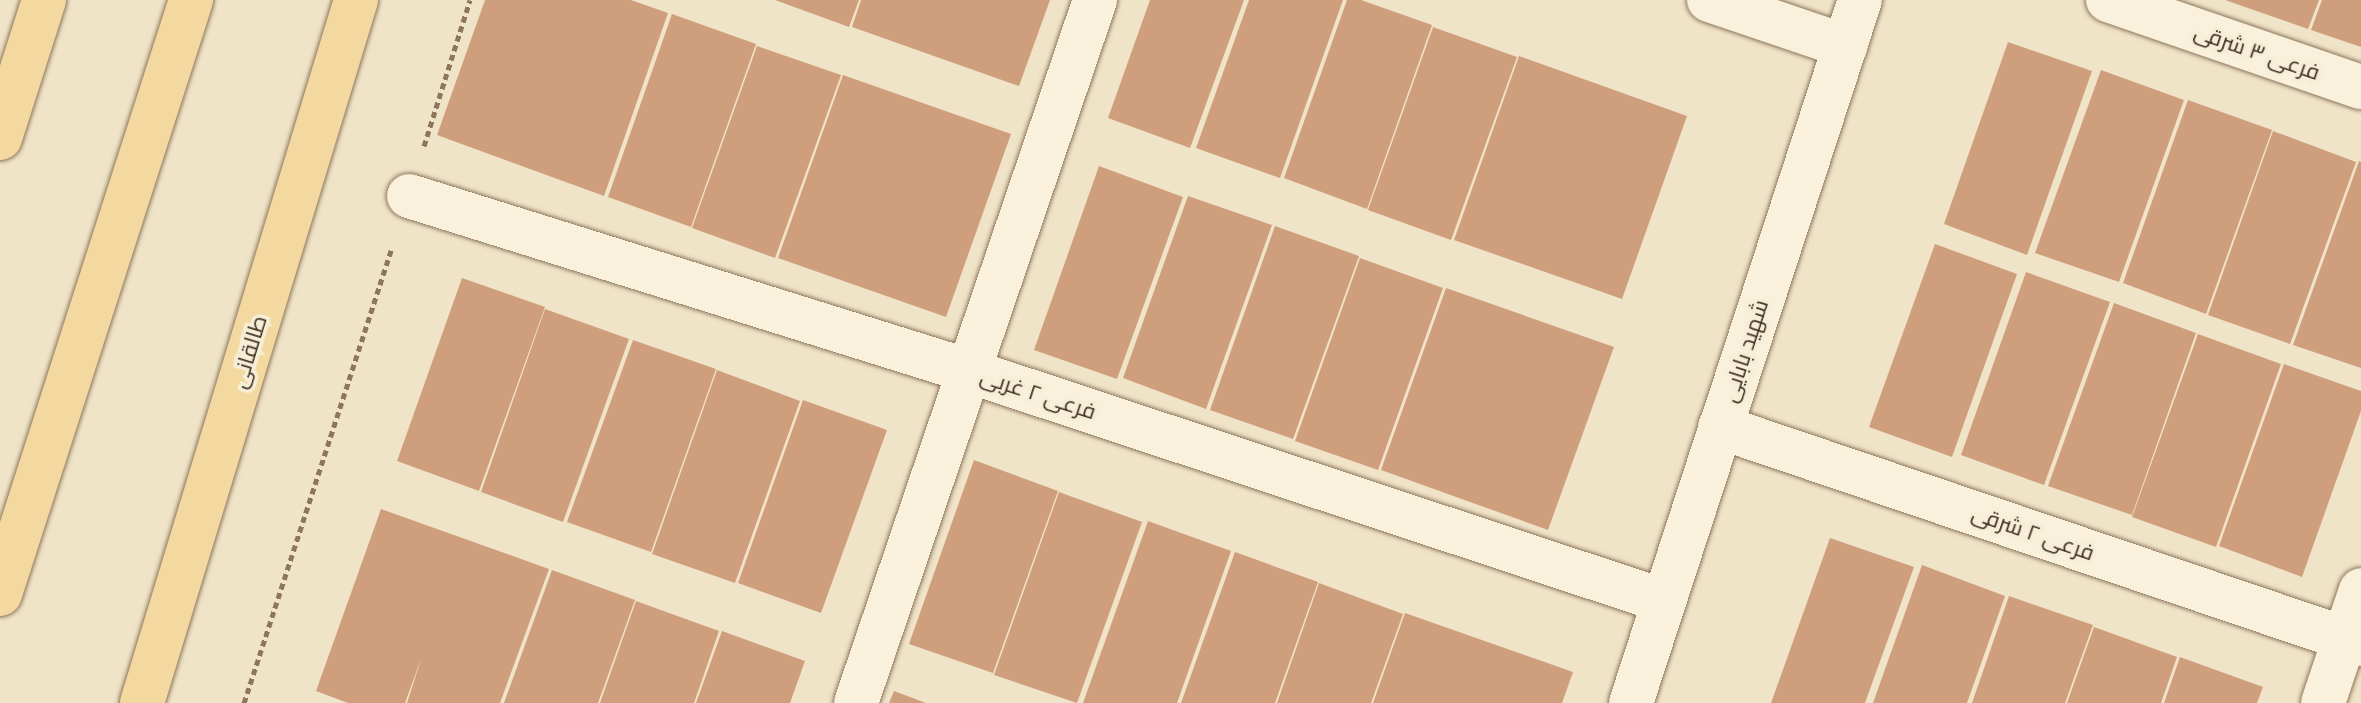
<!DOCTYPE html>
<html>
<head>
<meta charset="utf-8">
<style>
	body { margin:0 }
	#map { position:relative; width:2361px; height:703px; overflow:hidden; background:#f0e4c8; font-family:"Times New Roman",Cairo,serif }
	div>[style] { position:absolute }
	.building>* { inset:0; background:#cf9f7d }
	.path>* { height:5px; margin-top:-2.5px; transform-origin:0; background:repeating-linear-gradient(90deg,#8d765c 0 6px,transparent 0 10px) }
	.roads { filter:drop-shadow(0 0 2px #8d765c) drop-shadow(0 0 2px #8d765c) }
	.minor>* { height:44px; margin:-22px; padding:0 22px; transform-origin:22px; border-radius:22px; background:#faf1dc }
	.tertiary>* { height:44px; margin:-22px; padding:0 22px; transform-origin:22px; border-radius:22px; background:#faf1dc }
	.primary>* { height:44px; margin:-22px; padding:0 22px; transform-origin:22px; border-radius:22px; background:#f3d9a0 }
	span { translate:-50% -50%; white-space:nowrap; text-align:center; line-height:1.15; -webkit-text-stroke:7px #f7eed8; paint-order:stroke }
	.street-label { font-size:22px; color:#3d2e20 }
</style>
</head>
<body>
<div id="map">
	<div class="building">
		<div style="clip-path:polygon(485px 0,631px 0,668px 13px,604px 196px,437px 135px)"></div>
		<div style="clip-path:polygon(775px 0,859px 0,849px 27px)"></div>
		<div style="clip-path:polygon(861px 0,1050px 0,1019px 86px,852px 27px)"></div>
		<div style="clip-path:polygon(1150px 0,1244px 0,1190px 148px,1108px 118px)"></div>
		<div style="clip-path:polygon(1249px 0,1343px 0,1280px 178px,1196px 148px)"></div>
		<div style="clip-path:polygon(1347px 0,1361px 0,1432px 25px,1367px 209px,1284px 178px)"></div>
		<div style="clip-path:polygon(2225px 0,2319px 0,2308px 29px)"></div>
		<div style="clip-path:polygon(2322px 0,2361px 0,2361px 47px,2311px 30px)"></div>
		<div style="clip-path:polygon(672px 14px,756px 44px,691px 227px,608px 197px)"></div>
		<div style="clip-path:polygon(1433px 27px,1517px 57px,1451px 240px,1368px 210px)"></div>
		<div style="clip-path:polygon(2008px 42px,2092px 71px,2027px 255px,1944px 224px)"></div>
		<div style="clip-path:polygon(757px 46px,841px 75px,775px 258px,692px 228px)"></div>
		<div style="clip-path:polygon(1519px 56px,1687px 116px,1622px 299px,1454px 240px)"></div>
		<div style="clip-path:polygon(2101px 70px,2184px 100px,2119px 282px,2035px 253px)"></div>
		<div style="clip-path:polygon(843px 75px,1011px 134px,946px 317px,778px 258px)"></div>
		<div style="clip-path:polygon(2188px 100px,2272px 130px,2206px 314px,2123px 283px)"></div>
		<div style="clip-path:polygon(2273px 131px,2356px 162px,2290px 344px,2208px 315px)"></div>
		<div style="clip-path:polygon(2359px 161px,2361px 162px,2361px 368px,2293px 345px)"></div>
		<div style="clip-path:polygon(1099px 166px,1183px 197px,1117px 379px,1034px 350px)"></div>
		<div style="clip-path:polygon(1188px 196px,1272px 225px,1206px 409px,1123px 378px)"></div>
		<div style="clip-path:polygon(1275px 226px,1359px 256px,1293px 439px,1210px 410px)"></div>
		<div style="clip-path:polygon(1935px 244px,2017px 274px,1952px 457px,1869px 427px)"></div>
		<div style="clip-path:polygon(1360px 258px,1443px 288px,1378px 470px,1295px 441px)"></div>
		<div style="clip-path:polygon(2026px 272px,2110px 302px,2044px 485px,1961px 455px)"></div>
		<div style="clip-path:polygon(462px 278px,545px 307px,479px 491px,397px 461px)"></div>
		<div style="clip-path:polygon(1446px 288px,1614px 347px,1548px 530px,1381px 470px)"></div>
		<div style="clip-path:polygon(2114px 303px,2196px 333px,2132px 515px,2048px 486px)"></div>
		<div style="clip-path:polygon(545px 309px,629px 339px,563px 522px,481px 492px)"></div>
		<div style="clip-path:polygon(2198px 334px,2281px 364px,2216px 547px,2132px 517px)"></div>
		<div style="clip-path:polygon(633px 340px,716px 369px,651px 552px,567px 522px)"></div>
		<div style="clip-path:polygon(2284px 364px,2361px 391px,2361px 411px,2302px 577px,2219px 546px)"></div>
		<div style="clip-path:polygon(717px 370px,800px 401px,735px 583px,652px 554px)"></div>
		<div style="clip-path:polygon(803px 400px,887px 430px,821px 613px,738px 583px)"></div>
		<div style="clip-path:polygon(974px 460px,1058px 491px,993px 673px,909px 644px)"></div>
		<div style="clip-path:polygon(1059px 492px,1142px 522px,1077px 703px,994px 675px)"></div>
		<div style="clip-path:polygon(381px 509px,549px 569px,500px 703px,407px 703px,422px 656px,405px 703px,348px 703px,316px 691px)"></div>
		<div style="clip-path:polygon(1148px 521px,1231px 551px,1177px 703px,1083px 703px)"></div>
		<div style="clip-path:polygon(1830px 538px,1914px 567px,1865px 703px,1771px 703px)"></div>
		<div style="clip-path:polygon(1235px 552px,1318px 582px,1275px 703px,1181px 703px)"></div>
		<div style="clip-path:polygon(1922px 565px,2005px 596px,1967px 703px,1873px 703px)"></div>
		<div style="clip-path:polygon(552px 570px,635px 600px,598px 703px,504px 703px)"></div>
		<div style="clip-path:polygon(1319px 583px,1403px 614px,1371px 703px,1277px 703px)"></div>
		<div style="clip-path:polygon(2009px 596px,2093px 625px,2065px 703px,1972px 703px)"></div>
		<div style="clip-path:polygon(636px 601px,719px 631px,694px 703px,600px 703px)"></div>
		<div style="clip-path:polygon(1405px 613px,1573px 672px,1562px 703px,1373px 703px)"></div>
		<div style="clip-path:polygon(2094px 627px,2177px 657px,2161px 703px,2067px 703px)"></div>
		<div style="clip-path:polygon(722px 631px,805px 661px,790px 703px,696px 703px)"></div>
		<div style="clip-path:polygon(2180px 657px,2263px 687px,2257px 703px,2164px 703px)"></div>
		<div style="clip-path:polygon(894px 691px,926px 703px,889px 703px)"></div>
	</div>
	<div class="path">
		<div style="left:424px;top:146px;width:153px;rotate:-72.5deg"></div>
		<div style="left:244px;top:703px;width:479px;rotate:-72deg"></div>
	</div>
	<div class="roads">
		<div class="minor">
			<div style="left:1709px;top:0;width:144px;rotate:18.7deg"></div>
			<div style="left:2108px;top:0;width:268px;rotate:19deg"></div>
			<div style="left:409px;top:196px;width:587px;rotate:17.35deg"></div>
			<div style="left:969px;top:371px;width:732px;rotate:18.31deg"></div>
			<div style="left:1720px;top:427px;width:677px;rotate:18.7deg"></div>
			<div style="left:856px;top:703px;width:743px;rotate:-71.22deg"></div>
			<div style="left:2323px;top:703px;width:119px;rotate:-71.4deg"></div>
		</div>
		<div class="tertiary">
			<div style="left:1631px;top:703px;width:739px;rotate:-71.96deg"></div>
		</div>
		<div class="primary">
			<div style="left:0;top:138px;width:145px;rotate:-72.3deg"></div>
			<div style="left:0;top:594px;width:624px;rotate:-72.17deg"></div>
			<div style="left:142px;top:703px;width:735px;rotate:-73.07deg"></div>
		</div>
	</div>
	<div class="street-label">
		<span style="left:2257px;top:52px;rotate:19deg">فرعی ۳ شرقی</span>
		<span style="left:1745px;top:351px;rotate:-72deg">شهید بابایی</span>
		<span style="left:249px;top:352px;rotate:-73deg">طالقانی</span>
		<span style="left:1038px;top:394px;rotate:18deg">فرعی ۲ غربی</span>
		<span style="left:2033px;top:533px;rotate:19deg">فرعی ۲ شرقی</span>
	</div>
</div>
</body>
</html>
